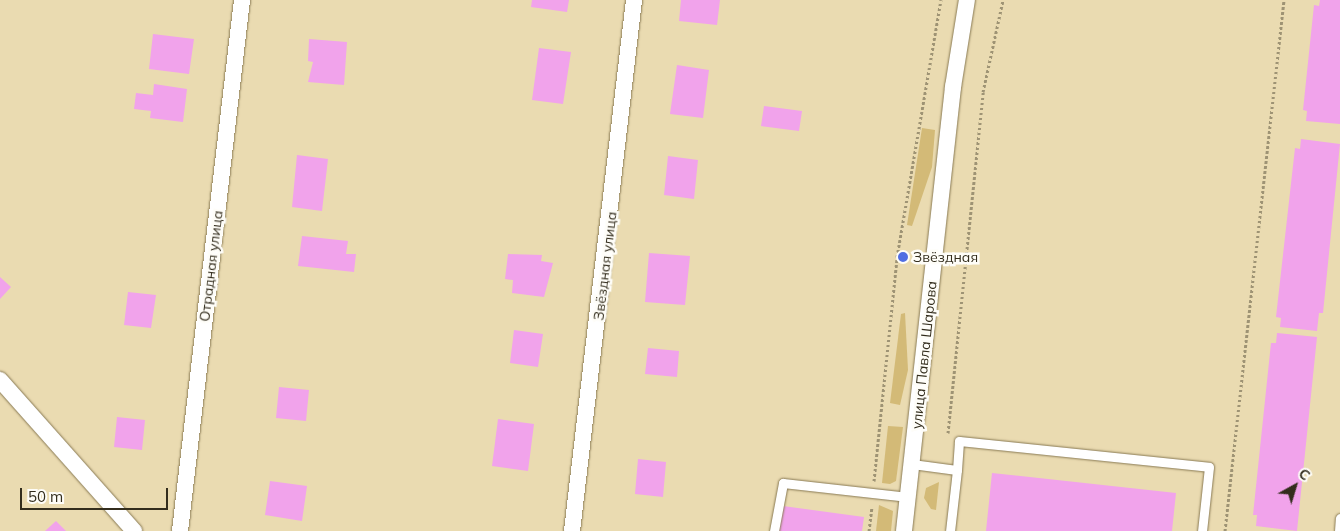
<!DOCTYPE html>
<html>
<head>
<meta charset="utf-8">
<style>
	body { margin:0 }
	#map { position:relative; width:1340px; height:531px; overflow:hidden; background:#eadbb1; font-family:Mulish,sans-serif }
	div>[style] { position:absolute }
	.green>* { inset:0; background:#d3ba77 }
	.building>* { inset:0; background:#f1a3eb }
	.path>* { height:3px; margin-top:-1.5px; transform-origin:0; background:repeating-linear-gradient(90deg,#9e9374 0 2.5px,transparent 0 5px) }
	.roads { filter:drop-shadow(0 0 1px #897a54) drop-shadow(0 0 1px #897a54) }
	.lane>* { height:9px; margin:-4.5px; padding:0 4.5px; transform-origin:4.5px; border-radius:4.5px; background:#fff }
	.street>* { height:16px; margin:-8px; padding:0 8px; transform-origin:8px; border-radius:8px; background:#fff }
	.dots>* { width:14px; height:14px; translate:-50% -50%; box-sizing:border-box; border:2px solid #fefdf8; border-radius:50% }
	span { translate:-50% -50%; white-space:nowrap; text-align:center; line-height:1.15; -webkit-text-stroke:5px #fefdf8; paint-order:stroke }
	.poi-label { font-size:14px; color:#332d1d }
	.left { translate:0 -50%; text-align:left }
	.street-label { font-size:14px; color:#332d1d }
	.north { position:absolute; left:1270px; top:461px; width:50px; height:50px; -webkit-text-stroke:4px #fefdf8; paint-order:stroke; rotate:39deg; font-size:14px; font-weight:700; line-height:20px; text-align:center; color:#332d1d }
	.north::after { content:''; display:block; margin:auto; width:18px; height:22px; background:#332d1d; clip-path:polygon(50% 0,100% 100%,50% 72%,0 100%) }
	.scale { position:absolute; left:20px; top:488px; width:148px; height:22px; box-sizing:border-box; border:2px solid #332d1d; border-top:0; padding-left:6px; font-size:15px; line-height:18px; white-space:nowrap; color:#332d1d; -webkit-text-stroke:4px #fefdf8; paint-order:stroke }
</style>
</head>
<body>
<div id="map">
	<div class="green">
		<div style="clip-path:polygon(922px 128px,935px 130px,932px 167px,912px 226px,907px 225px)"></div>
		<div style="clip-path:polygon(905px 313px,908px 370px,900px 405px,890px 403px,901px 314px)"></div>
		<div style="clip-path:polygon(888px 426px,903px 427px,896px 481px,890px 484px,882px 483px)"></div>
		<div style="clip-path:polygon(939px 482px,936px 510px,931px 509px,924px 498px,926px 488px)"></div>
		<div style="clip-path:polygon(879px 505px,893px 511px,891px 531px,876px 531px)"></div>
	</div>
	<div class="building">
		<div style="clip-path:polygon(532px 0,569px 0,567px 12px,531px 7px)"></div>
		<div style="clip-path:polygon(681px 0,720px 0,717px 25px,679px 21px)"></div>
		<div style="clip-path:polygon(1320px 0,1340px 0,1340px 124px,1306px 121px,1307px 111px,1303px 110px,1314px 5px,1319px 6px)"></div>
		<div style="clip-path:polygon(153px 34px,194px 39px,189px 74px,149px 69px)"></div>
		<div style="clip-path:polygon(309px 39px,347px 42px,344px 85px,308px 82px,313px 62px,308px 61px)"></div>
		<div style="clip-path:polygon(539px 48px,571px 52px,563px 104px,532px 100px)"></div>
		<div style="clip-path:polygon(677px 65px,709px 70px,703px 118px,670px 114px)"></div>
		<div style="clip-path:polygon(154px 84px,187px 89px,183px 122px,150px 118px,151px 111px,134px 109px,136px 93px,153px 95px)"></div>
		<div style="clip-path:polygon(764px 106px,802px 111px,799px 131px,761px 126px)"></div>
		<div style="clip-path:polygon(1301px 139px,1340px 144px,1323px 313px,1319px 313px,1317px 331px,1280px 327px,1281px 318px,1276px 317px,1295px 148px,1300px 149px)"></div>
		<div style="clip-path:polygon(297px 155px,328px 159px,322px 211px,292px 207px)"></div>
		<div style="clip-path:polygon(668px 156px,698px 160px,694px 199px,664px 195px)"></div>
		<div style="clip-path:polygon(302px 236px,348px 241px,346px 254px,356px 254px,354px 272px,298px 266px)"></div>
		<div style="clip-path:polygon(649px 253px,690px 256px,685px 305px,645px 302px)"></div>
		<div style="clip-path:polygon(508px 254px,542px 255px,541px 261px,553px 263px,544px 297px,512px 293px,513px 280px,505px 279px)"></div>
		<div style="clip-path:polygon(0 277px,11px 287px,0 299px)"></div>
		<div style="clip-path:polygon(128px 292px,156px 295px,151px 328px,124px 325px)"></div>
		<div style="clip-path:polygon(514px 330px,543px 334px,538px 367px,510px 363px)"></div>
		<div style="clip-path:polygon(1277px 333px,1317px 337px,1297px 531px,1256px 526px,1257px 515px,1253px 515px,1271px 343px,1276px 343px)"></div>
		<div style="clip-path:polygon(648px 348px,679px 351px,677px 377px,645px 374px)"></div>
		<div style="clip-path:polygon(279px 387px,309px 390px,306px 421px,276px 418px)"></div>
		<div style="clip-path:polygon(117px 417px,145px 420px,142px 450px,114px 447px)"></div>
		<div style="clip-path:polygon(498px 419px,534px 424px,528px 471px,492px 466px)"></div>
		<div style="clip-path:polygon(638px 459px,666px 462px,663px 497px,635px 494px)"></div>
		<div style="clip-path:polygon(992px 473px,1176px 493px,1172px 531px,986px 531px)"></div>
		<div style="clip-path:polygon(270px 481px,307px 486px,302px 521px,265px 515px)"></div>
		<div style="clip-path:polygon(783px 506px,864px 517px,862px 531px,779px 531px)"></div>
		<div style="clip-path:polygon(56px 521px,66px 531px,45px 531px)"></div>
	</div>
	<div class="path">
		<div style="left:948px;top:433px;width:343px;rotate:-84.1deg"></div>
		<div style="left:983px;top:92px;width:94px;rotate:-77.7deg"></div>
		<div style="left:874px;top:481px;width:225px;rotate:-84.1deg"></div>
		<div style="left:897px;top:257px;width:261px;rotate:-80.3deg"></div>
		<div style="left:869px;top:531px;width:24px;rotate:-83deg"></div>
		<div style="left:1225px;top:531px;width:534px;rotate:-83.66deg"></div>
	</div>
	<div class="roads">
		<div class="lane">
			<div style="left:912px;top:464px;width:45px;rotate:7.6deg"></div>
			<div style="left:957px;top:470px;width:61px;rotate:96.5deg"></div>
			<div style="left:957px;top:470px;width:29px;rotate:-86deg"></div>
			<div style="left:959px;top:441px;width:251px;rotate:5.9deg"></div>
			<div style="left:1209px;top:467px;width:64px;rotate:96.2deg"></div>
			<div style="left:774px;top:531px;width:49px;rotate:-79.4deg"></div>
			<div style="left:783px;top:483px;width:126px;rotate:6.4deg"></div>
			<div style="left:1339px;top:531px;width:13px;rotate:-86deg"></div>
		</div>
		<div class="street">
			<div style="left:0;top:380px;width:202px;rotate:48.4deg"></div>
			<div style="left:180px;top:531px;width:535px;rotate:-83.34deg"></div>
			<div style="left:572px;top:531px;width:535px;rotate:-83.34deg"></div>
			<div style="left:904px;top:531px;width:447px;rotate:-83.7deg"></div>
			<div style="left:953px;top:87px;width:88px;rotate:-80.9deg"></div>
		</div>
	</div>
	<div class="dots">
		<div style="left:903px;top:257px;background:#516ee2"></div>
	</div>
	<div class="poi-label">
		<span class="left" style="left:913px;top:257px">Звёздная</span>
	</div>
	<div class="street-label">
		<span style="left:211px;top:266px;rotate:-83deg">Отрадная улица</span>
		<span style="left:605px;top:266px;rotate:-83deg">Звёздная улица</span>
		<span style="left:924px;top:355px;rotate:-84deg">улица Павла Шарова</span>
	</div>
	<div class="north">С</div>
	<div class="scale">50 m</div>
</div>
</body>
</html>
